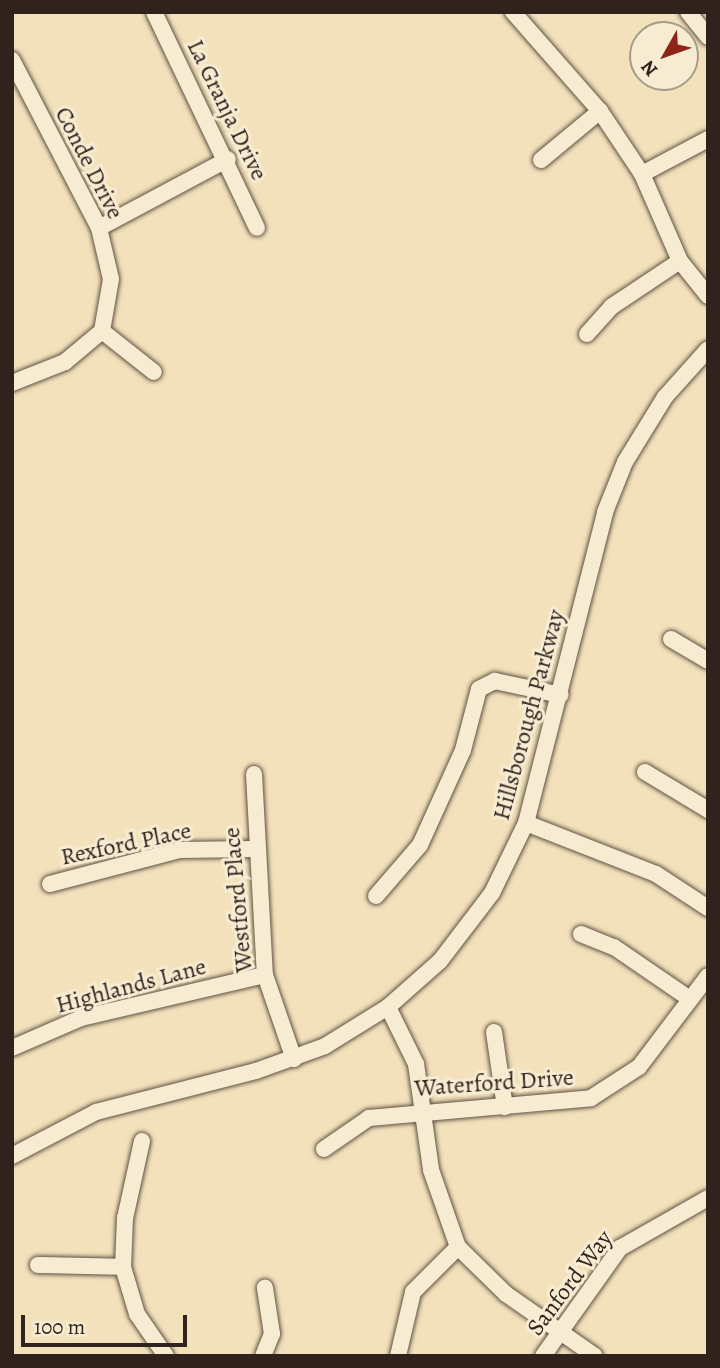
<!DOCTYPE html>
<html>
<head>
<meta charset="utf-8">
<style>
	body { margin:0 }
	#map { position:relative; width:720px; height:1368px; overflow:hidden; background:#f2e1ba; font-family:Alegreya,serif }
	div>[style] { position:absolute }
	.roads { filter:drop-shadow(0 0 2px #605245) drop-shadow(0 0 2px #605245) }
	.minor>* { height:16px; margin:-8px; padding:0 8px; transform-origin:8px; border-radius:8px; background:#f7ecd2 }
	span { translate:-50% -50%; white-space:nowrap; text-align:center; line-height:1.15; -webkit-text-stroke:6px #f7ecd2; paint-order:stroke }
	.street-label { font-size:24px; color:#30231e }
	.frame { position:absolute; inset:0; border:14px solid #30231e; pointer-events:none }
	.north { position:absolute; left:629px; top:21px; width:70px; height:70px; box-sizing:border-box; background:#f7ecd2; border:2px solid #a79c8a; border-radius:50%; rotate:230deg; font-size:19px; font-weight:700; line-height:28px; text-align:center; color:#30231e }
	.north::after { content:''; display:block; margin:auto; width:24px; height:32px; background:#8f2418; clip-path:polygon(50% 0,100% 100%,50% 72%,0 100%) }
	.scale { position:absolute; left:21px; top:1315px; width:166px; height:32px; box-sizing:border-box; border:4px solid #30231e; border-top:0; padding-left:9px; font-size:21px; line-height:24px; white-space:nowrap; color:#30231e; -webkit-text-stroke:5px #f7ecd2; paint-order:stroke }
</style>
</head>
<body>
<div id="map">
	<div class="roads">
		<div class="minor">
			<div style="left:154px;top:12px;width:239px;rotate:64.5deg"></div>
			<div style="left:513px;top:12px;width:132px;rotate:48.7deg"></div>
			<div style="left:600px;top:111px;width:76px;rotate:56.3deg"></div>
			<div style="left:642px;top:174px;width:95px;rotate:66.4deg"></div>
			<div style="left:680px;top:261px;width:45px;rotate:51.3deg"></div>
			<div style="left:688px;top:12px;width:32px;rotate:51deg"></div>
			<div style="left:12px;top:60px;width:189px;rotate:62.6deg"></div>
			<div style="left:99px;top:228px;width:52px;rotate:76.8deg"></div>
			<div style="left:111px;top:279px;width:53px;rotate:99.8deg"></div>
			<div style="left:541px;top:160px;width:77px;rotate:-39.7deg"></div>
			<div style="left:642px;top:174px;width:75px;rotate:-27.9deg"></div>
			<div style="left:99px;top:228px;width:146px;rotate:-28.1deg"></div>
			<div style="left:102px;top:331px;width:66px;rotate:38.3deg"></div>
			<div style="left:587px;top:334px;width:36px;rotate:-48deg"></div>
			<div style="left:611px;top:307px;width:83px;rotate:-33.7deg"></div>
			<div style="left:12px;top:383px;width:57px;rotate:-21.6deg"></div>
			<div style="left:65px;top:362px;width:48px;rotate:-40deg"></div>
			<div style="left:671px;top:639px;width:43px;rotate:30.7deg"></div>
			<div style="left:645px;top:772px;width:74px;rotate:31.1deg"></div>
			<div style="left:254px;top:774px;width:201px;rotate:86.9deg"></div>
			<div style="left:265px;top:975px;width:89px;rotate:71deg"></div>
			<div style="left:526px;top:823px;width:140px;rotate:21.4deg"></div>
			<div style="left:656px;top:874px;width:62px;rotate:33.2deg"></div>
			<div style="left:50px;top:884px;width:134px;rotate:-14.7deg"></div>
			<div style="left:180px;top:850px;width:73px;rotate:-0.8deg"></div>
			<div style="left:376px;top:896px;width:67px;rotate:-49.2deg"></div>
			<div style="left:420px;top:845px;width:104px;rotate:-65.6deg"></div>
			<div style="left:463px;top:750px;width:63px;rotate:-75.3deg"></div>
			<div style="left:479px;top:689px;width:18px;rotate:-27deg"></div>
			<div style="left:495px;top:681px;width:67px;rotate:12deg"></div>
			<div style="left:581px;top:934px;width:35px;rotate:22deg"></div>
			<div style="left:614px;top:947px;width:92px;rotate:34.4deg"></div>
			<div style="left:388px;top:1007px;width:64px;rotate:63.8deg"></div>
			<div style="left:416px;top:1064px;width:107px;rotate:81.9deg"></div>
			<div style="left:431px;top:1170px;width:82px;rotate:70.7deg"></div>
			<div style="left:458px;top:1247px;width:67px;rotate:44.4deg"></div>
			<div style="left:506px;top:1294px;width:108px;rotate:34.9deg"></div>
			<div style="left:494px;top:1032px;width:76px;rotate:81.7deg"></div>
			<div style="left:12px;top:1048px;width:75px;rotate:-23.5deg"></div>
			<div style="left:81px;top:1018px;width:189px;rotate:-13.2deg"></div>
			<div style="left:142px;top:1141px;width:79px;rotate:102.4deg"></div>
			<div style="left:125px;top:1218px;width:49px;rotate:92.3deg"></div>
			<div style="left:123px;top:1267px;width:49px;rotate:73.4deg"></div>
			<div style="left:137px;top:1314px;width:51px;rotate:55.4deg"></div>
			<div style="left:324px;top:1149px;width:55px;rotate:-34.6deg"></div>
			<div style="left:369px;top:1118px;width:223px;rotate:-5.1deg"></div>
			<div style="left:591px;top:1098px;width:57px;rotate:-32.9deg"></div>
			<div style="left:639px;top:1067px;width:114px;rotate:-52.8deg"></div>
			<div style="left:12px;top:1156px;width:95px;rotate:-27.6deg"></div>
			<div style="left:96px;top:1112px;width:165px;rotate:-14.4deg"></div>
			<div style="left:256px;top:1071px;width:73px;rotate:-19.9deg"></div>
			<div style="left:325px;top:1046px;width:74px;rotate:-31.8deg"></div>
			<div style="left:388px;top:1007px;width:69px;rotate:-41.5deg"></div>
			<div style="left:440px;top:961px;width:86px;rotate:-52.6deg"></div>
			<div style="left:492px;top:893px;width:78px;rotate:-64.1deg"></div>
			<div style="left:526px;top:823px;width:321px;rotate:-75.7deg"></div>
			<div style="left:605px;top:512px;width:54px;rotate:-68.2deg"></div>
			<div style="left:625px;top:462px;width:76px;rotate:-58.4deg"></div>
			<div style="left:665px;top:397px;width:64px;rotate:-48.1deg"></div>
			<div style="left:38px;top:1265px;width:85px;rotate:1.3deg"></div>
			<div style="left:263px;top:1356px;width:24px;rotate:-68deg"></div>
			<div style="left:272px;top:1334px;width:47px;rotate:-98.7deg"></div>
			<div style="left:398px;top:1356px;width:66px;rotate:-76.8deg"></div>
			<div style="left:413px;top:1292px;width:64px;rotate:-45deg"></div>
			<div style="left:543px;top:1356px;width:133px;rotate:-54.5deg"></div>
			<div style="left:620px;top:1248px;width:101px;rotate:-29.6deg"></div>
		</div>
	</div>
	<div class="street-label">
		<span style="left:227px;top:110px;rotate:64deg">La Granja Drive</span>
		<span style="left:89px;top:163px;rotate:63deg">Conde Drive</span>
		<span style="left:529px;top:715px;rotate:-75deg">Hillsborough Parkway</span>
		<span style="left:126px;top:844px;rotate:-12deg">Rexford Place</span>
		<span style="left:238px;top:900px;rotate:-95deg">Westford Place</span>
		<span style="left:131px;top:986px;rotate:-15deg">Highlands Lane</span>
		<span style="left:494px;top:1083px;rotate:-4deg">Waterford Drive</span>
		<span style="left:570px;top:1283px;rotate:-53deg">Sanford Way</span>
	</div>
	<div class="frame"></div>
	<div class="north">N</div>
	<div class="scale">100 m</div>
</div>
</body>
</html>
